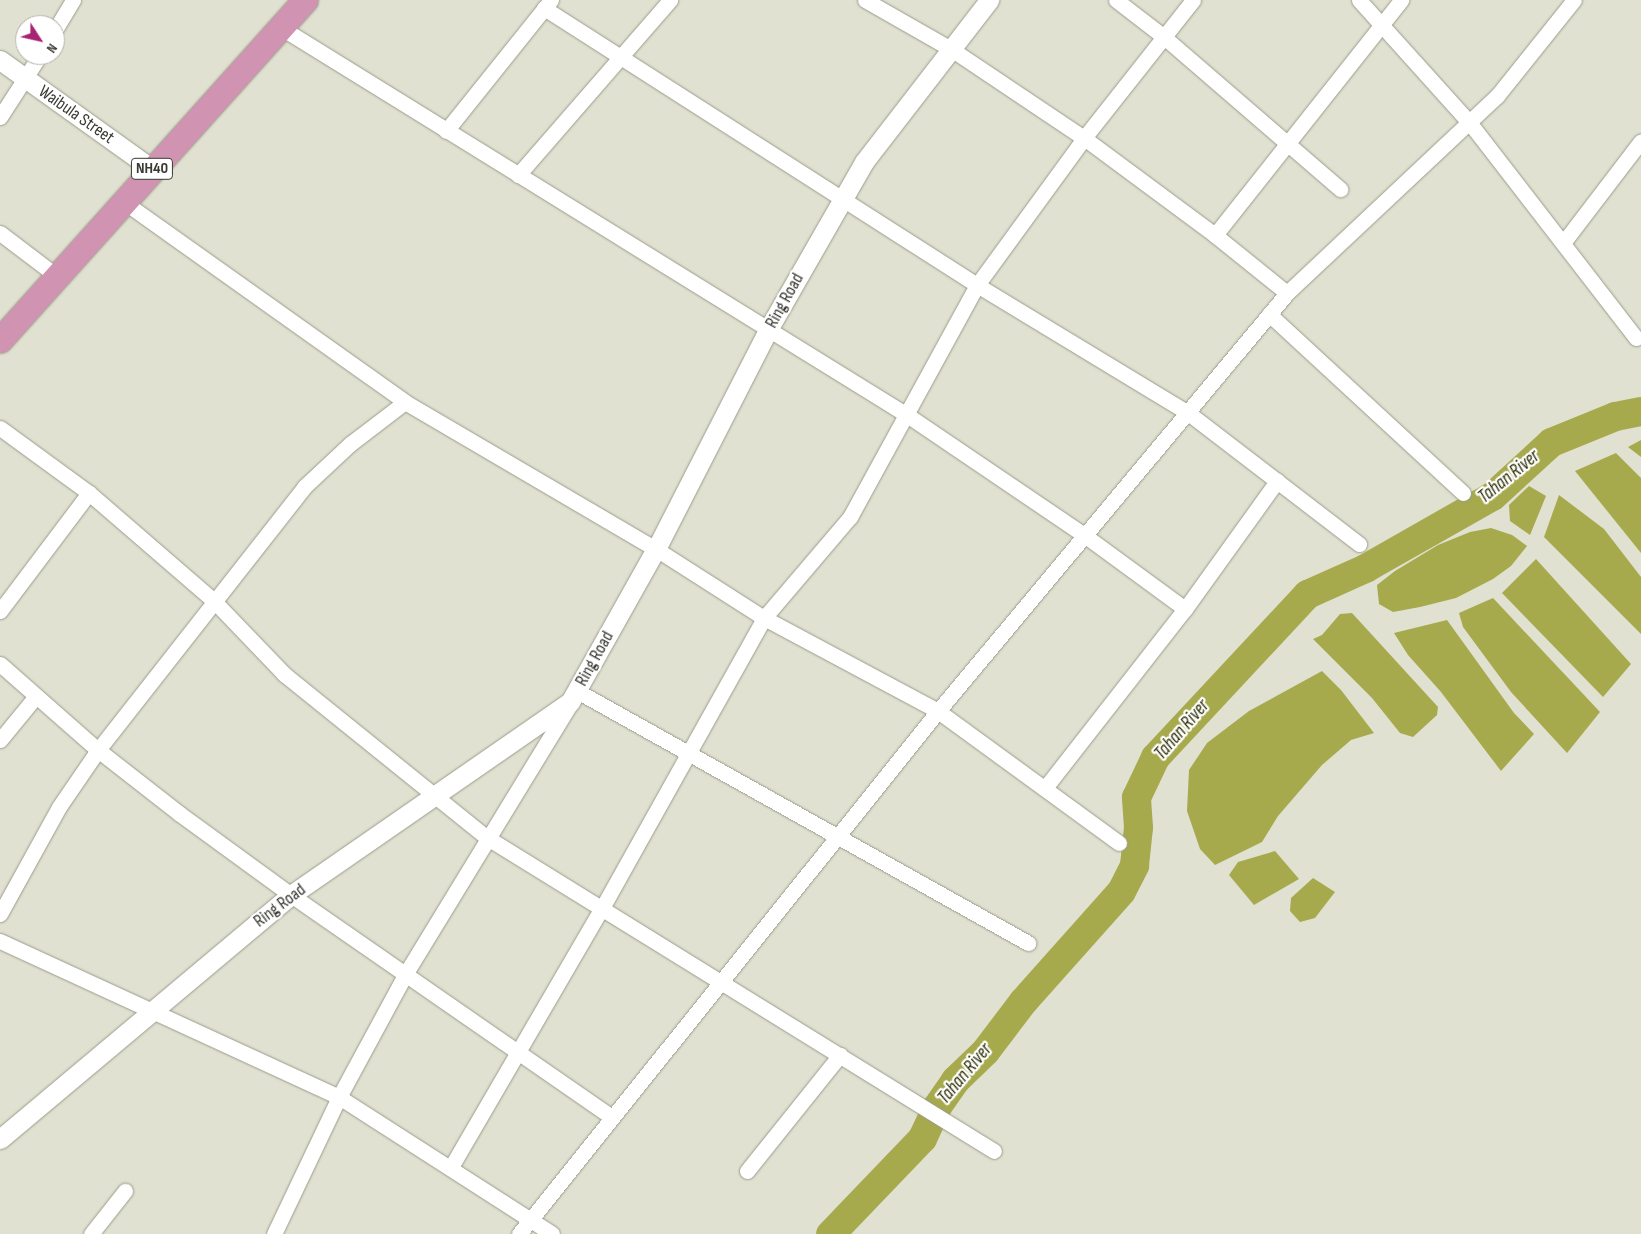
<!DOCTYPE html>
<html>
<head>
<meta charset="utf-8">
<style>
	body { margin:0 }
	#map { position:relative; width:1641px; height:1234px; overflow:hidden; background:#e0e1d0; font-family:"Sofia Sans Condensed",sans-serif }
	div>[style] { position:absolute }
	.water>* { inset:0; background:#a6aa4c }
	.river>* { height:29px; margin:-14.5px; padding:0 14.5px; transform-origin:14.5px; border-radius:14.5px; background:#a6aa4c }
	.roads { filter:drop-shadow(0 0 1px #9b9c8b) drop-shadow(0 0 1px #9b9c8b) }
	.minor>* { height:15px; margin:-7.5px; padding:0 7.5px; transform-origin:7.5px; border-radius:7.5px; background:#fff }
	.tertiary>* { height:19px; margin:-9.5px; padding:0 9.5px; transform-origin:9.5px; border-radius:9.5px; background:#fff }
	.trunk>* { height:25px; margin:-12.5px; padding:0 12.5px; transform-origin:12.5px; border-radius:12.5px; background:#d093b2 }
	span { translate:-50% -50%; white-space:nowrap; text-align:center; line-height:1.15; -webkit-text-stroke:4.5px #fff; paint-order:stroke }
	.shield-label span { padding:1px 4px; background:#fff; border:1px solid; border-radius:4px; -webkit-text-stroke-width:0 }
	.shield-label { font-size:16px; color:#393a33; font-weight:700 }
	.street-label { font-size:18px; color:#393a33 }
	.water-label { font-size:19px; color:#2d2e05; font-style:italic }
	.north { position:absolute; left:15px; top:15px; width:50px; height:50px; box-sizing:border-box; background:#fff; border:1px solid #b0b0ad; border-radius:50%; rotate:125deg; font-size:14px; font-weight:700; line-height:20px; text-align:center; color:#393a33 }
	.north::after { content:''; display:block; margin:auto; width:18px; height:22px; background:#a62472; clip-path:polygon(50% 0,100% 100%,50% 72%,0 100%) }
</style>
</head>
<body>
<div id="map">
	<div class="water">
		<div style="clip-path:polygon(1641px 440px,1641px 457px,1628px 447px)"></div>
		<div style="clip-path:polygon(1616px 453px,1641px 478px,1641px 553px,1575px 471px)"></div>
		<div style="clip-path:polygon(1529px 486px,1546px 496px,1530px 535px,1510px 521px,1509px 505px)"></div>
		<div style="clip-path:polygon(1559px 495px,1604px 529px,1641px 577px,1641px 634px,1544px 537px)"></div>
		<div style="clip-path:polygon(1491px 528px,1512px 535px,1527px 546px,1511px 566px,1493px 579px,1456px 598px,1420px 607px,1393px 612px,1379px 604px,1377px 585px,1395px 571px,1438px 545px,1470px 532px)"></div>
		<div style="clip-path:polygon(1536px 559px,1631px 664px,1603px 697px,1502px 593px)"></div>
		<div style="clip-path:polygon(1493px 598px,1600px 712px,1567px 753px,1511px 692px,1463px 627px,1459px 613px)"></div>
		<div style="clip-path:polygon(1352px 613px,1438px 707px,1437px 715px,1413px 737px,1400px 733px,1372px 698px,1313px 639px,1322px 635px,1340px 614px)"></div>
		<div style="clip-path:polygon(1447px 620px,1514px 713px,1534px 734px,1501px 771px,1441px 692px,1408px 655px,1394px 633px)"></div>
		<div style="clip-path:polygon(1322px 671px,1341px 690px,1374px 733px,1351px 740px,1322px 765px,1278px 816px,1262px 842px,1215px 865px,1200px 849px,1187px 811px,1189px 770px,1207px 743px,1249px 711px)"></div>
		<div style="clip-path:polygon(1275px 851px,1299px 879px,1254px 905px,1229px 875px,1238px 862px)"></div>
		<div style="clip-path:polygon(1313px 878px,1335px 892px,1315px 918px,1300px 922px,1290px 911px,1291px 898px)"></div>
	</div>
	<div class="river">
		<div style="left:830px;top:1234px;width:133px;rotate:-46.2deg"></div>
		<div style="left:922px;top:1138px;width:35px;rotate:-65deg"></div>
		<div style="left:937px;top:1106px;width:32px;rotate:-55deg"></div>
		<div style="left:955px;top:1080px;width:42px;rotate:-44deg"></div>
		<div style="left:985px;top:1051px;width:63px;rotate:-52.8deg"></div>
		<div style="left:1023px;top:1001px;width:147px;rotate:-48.3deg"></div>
		<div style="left:1121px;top:891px;width:29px;rotate:-63deg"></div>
		<div style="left:1134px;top:865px;width:38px;rotate:-84deg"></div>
		<div style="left:1138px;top:827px;width:30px;rotate:-94deg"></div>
		<div style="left:1136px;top:797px;width:44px;rotate:-64.6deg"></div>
		<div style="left:1155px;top:757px;width:223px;rotate:-47deg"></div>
		<div style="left:1307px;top:594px;width:64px;rotate:-24.1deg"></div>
		<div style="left:1365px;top:568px;width:146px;rotate:-29.6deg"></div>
		<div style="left:1492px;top:496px;width:80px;rotate:-42.5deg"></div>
		<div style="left:1551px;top:442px;width:69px;rotate:-22.1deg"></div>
		<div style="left:1615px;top:416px;width:26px;rotate:-11deg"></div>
	</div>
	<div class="roads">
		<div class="minor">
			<div style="left:865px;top:0;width:99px;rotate:29.7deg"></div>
			<div style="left:951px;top:49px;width:160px;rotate:33.8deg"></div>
			<div style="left:1084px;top:138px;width:163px;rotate:36.5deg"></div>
			<div style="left:1215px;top:235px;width:92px;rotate:38.9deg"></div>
			<div style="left:1116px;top:0;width:61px;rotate:37.6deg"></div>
			<div style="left:1164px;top:37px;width:233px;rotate:40.8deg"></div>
			<div style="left:1359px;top:0;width:164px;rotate:48deg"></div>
			<div style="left:1469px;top:122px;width:273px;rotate:52.3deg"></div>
			<div style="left:544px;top:8px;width:514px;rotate:32.61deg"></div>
			<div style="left:977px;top:285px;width:245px;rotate:31.2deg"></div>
			<div style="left:1187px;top:412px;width:217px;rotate:37.5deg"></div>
			<div style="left:280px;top:27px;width:737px;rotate:31.75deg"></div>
			<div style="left:907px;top:415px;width:214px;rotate:34.1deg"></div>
			<div style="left:1084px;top:535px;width:125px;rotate:36.2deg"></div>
			<div style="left:55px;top:30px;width:35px;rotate:-59deg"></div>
			<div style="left:0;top:117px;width:74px;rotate:-57.2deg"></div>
			<div style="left:446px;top:131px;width:168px;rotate:-51.3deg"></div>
			<div style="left:518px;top:175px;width:232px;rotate:-49deg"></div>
			<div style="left:124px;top:202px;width:345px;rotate:35.4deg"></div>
			<div style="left:405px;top:402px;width:291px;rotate:30.4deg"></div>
			<div style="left:656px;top:549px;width:128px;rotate:32.6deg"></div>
			<div style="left:764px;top:618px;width:197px;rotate:28.1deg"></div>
			<div style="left:938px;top:711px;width:224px;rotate:36.1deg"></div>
			<div style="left:0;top:233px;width:73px;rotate:37.2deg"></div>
			<div style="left:1215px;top:235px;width:300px;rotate:-51.6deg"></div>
			<div style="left:1563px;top:243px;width:128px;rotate:-52.6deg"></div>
			<div style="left:1269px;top:314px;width:264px;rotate:42.7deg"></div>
			<div style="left:0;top:428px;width:110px;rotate:36.1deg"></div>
			<div style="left:89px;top:493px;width:165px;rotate:40.8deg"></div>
			<div style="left:214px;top:601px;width:101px;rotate:46.2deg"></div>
			<div style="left:284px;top:674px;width:260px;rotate:38.9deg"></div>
			<div style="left:486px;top:837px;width:597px;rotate:31.72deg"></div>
			<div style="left:0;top:611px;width:148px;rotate:-53deg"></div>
			<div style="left:0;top:664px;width:130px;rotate:41.3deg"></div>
			<div style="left:98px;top:750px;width:104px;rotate:38deg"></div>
			<div style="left:180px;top:814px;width:137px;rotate:36.1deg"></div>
			<div style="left:291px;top:895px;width:390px;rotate:34.7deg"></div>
			<div style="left:577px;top:691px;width:517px;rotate:29.19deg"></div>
			<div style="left:0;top:740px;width:57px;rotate:-50.7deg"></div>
			<div style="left:1045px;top:788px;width:227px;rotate:-52deg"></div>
			<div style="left:1185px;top:609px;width:158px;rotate:-54.3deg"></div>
			<div style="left:0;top:914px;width:122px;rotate:-61.1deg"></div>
			<div style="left:59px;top:807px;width:69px;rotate:-55.6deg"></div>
			<div style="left:98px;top:750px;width:334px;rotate:-51.9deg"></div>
			<div style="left:304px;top:487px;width:63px;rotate:-43.1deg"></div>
			<div style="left:350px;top:444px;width:69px;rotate:-37.4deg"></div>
			<div style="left:0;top:941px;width:373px;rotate:24.7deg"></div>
			<div style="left:339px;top:1097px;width:253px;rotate:32.7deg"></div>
			<div style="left:451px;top:1167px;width:300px;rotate:-59.8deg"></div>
			<div style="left:602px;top:908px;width:332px;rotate:-60.8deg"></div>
			<div style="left:764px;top:618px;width:133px;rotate:-49.6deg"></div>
			<div style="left:850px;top:517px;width:264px;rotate:-61.3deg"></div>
			<div style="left:977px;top:285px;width:182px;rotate:-53.9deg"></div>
			<div style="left:1084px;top:138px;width:176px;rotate:-51.7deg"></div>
			<div style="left:747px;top:1171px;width:149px;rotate:-51.3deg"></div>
			<div style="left:91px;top:1234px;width:55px;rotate:-51.7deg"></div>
			<div style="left:274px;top:1234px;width:152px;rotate:-64.6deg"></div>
			<div style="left:339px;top:1097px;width:141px;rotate:-61.6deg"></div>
			<div style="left:406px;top:973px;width:315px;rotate:-58.6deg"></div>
			<div style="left:519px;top:1234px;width:670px;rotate:-51.3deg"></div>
			<div style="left:938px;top:711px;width:545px;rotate:-50.14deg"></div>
			<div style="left:1287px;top:293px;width:288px;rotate:-43.2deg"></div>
			<div style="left:1497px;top:96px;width:123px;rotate:-51.3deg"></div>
		</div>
		<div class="tertiary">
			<div style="left:0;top:60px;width:187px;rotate:35.6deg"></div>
			<div style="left:0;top:1139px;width:380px;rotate:-40deg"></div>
			<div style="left:291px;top:895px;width:339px;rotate:-34.7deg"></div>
			<div style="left:570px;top:702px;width:176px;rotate:-60.7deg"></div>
			<div style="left:656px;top:549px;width:248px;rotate:-62.9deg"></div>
			<div style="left:769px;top:328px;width:191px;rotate:-60.2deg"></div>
			<div style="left:864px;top:162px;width:205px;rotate:-52.3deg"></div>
		</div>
		<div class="trunk">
			<div style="left:0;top:340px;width:457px;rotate:-48.1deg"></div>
		</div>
	</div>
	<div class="shield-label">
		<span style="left:152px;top:169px">NH40</span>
	</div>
	<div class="street-label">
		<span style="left:76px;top:115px;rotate:35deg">Waibula Street</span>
		<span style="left:785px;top:301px;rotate:-61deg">Ring Road</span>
		<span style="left:595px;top:659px;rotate:-61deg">Ring Road</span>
		<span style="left:280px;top:906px;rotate:-37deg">Ring Road</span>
	</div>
	<div class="water-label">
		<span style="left:1509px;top:477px;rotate:-39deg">Tahan River</span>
		<span style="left:1182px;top:730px;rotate:-49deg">Tahan River</span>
		<span style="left:965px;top:1074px;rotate:-50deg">Tahan River</span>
	</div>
	<div class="north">N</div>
</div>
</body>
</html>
